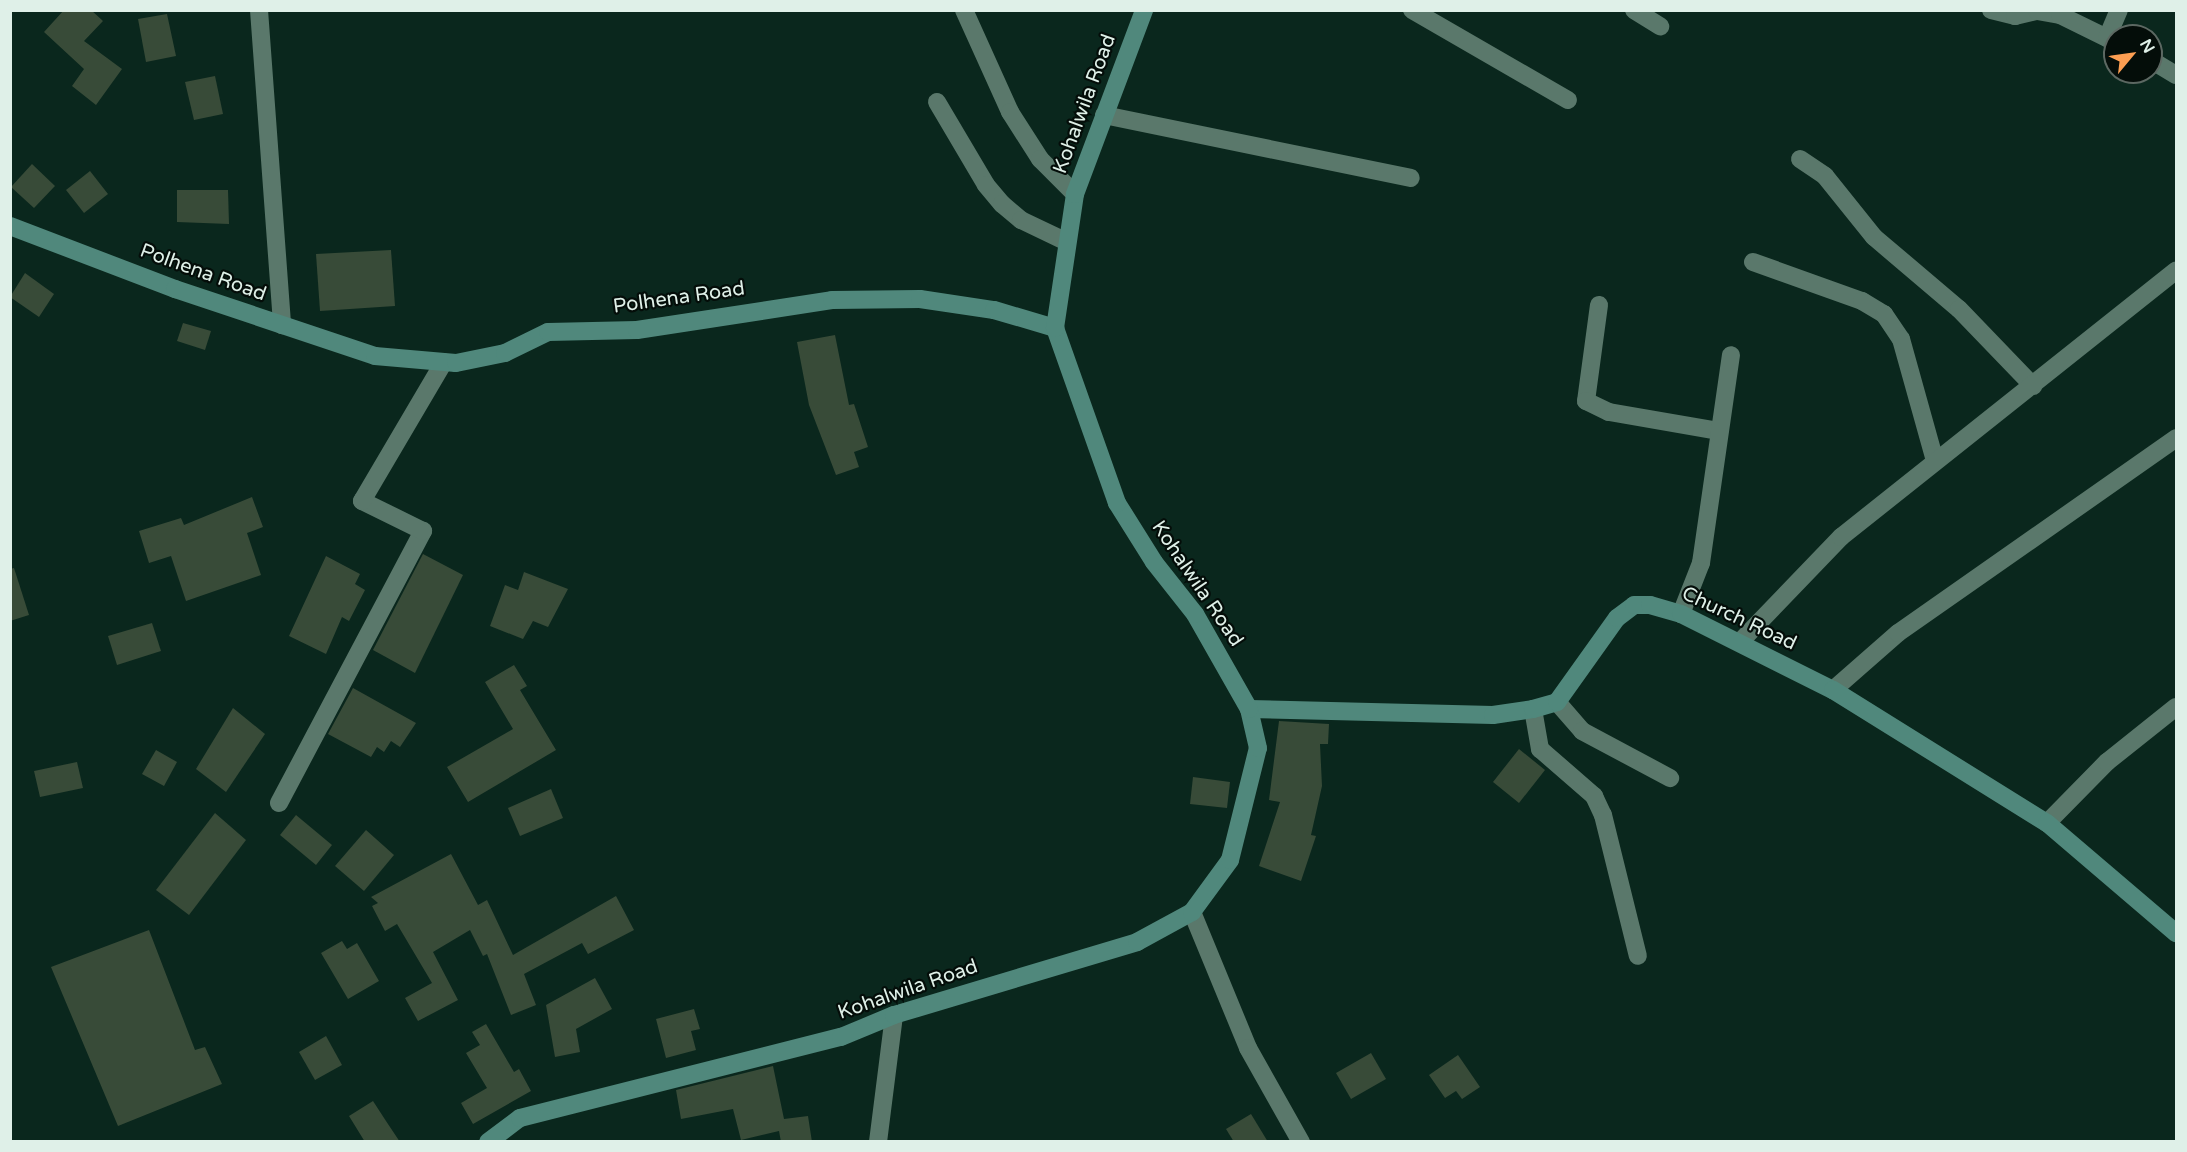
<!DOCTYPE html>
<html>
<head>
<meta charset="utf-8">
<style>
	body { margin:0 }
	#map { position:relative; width:2187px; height:1152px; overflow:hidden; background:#0a271d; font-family:"Varela Round",sans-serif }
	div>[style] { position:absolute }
	.building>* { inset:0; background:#384b38 }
	.street>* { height:18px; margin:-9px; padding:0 9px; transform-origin:9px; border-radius:9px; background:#5a786b }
	.secondary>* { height:18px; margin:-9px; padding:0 9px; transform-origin:9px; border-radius:9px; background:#50887c }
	span { translate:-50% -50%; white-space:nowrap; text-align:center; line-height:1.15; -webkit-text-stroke:4.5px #040d09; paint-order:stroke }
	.street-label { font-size:20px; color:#dff0e8 }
	.frame { position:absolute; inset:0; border:12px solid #dff0e8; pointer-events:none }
	.north { position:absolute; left:2103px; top:24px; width:60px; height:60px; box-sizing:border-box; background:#040d09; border:2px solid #5c6862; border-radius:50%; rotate:61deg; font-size:16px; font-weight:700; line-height:24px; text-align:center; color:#dff0e8 }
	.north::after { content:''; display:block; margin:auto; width:21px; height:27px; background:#fc9e52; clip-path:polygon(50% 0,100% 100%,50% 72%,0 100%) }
</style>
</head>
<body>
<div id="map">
	<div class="building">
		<div style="clip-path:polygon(64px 10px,91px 10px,103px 21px,84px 41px,122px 69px,96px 105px,72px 86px,84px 69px,44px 32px)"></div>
		<div style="clip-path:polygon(167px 14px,176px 56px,146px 62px,138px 19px)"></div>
		<div style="clip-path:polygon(215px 76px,223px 114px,194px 120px,185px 82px)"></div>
		<div style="clip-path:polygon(32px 164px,55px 186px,34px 208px,11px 187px)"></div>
		<div style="clip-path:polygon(90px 171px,108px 194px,84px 213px,66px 190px)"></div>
		<div style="clip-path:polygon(177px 190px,228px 190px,229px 224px,177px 222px)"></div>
		<div style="clip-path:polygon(391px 250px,395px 306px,320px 311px,316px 254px)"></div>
		<div style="clip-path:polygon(25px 273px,54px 294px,39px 317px,10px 297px)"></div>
		<div style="clip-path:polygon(183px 323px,211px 331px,205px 350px,177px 341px)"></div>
		<div style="clip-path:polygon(835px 335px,849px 405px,854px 404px,868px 447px,854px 452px,859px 467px,836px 475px,809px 405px,797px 342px)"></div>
		<div style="clip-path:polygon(252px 497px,263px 527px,247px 533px,261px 575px,186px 601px,171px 556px,149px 563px,139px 531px,181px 518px,184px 525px)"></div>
		<div style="clip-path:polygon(423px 554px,463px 575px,415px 673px,373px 650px)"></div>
		<div style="clip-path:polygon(326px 556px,360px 574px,355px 584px,365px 590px,349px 621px,342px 617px,326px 654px,289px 636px)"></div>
		<div style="clip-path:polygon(14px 568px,29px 615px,10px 621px,10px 569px)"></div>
		<div style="clip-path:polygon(524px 572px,568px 589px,548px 627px,533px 621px,523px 639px,490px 626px,505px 585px,518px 590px)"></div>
		<div style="clip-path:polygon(152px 623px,161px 651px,117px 665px,108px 636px)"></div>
		<div style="clip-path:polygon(514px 665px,527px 686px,520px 690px,556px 750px,468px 802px,447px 767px,513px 729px,485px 682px)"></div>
		<div style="clip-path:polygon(353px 688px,416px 723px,400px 747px,391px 741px,384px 752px,377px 747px,371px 757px,328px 734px)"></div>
		<div style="clip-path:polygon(233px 708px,265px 734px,226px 792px,196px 769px)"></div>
		<div style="clip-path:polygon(1279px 721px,1329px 724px,1328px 744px,1320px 744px,1322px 786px,1311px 835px,1316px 836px,1301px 881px,1259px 866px,1280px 802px,1269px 800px)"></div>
		<div style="clip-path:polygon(1519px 749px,1545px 770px,1519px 803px,1493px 782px)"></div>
		<div style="clip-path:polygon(156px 750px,177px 762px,164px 786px,142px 774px)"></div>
		<div style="clip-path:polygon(77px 762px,83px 788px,40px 797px,34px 771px)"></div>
		<div style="clip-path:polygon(1193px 777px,1230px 782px,1227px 808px,1190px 804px)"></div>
		<div style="clip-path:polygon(551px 789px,563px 818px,520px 836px,508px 808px)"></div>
		<div style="clip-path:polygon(215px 813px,246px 840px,189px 915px,156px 890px)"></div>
		<div style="clip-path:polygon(296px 815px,332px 845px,316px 865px,280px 835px)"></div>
		<div style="clip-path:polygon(366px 830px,394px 855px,364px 891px,335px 866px)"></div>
		<div style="clip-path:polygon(451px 854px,478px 905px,487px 900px,513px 955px,616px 896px,634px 930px,588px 954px,582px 943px,524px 974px,536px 1005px,511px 1015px,487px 954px,483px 956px,470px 930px,433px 952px,458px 1000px,418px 1021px,405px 998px,432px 983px,397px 924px,385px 931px,372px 906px,378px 903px,371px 897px)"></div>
		<div style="clip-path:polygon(149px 930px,195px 1050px,205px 1047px,222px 1084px,118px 1126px,51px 967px)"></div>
		<div style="clip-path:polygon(342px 941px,347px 949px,357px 943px,379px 981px,348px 999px,321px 953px)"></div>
		<div style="clip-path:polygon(595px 978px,612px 1009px,576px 1029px,580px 1052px,555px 1057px,546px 1005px)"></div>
		<div style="clip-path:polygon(694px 1009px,700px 1029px,691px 1031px,696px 1050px,666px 1058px,656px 1019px)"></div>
		<div style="clip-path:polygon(486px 1024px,514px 1072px,519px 1069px,531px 1091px,473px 1124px,461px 1103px,487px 1088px,466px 1053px,480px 1045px,472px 1032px)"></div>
		<div style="clip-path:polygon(326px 1036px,342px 1065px,315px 1080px,299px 1052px)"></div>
		<div style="clip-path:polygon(1371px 1053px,1386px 1079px,1351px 1099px,1336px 1073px)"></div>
		<div style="clip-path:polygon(1458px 1055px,1480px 1087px,1462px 1099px,1456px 1091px,1445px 1098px,1429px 1075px)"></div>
		<div style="clip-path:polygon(773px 1066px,784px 1119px,808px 1116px,812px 1142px,781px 1142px,779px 1131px,741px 1140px,733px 1109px,681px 1119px,676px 1090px)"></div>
		<div style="clip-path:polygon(373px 1101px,386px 1121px,400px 1142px,365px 1142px,349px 1116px)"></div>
		<div style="clip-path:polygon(1251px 1114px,1268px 1142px,1234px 1142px,1226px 1129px)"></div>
	</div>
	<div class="street">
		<div style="left:259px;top:10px;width:316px;rotate:85.8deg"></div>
		<div style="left:964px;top:10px;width:112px;rotate:65.7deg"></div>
		<div style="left:1010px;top:112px;width:56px;rotate:57.4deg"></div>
		<div style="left:1040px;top:159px;width:49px;rotate:45deg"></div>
		<div style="left:1412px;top:10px;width:180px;rotate:30deg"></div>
		<div style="left:1634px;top:10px;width:31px;rotate:32deg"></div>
		<div style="left:1991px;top:10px;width:25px;rotate:14deg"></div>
		<div style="left:2015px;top:16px;width:23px;rotate:-13deg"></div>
		<div style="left:2037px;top:11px;width:23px;rotate:10deg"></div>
		<div style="left:2060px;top:15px;width:61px;rotate:26.1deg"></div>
		<div style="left:2107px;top:38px;width:30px;rotate:-67deg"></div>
		<div style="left:2151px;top:60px;width:29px;rotate:31deg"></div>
		<div style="left:937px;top:102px;width:96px;rotate:59.4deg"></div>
		<div style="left:986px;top:185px;width:25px;rotate:50deg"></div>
		<div style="left:1002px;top:204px;width:25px;rotate:40deg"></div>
		<div style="left:1021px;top:220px;width:49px;rotate:25.5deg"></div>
		<div style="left:1104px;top:115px;width:313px;rotate:11.6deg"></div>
		<div style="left:1800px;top:159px;width:30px;rotate:34deg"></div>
		<div style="left:1825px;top:176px;width:78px;rotate:51.2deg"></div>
		<div style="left:1874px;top:237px;width:111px;rotate:40.3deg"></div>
		<div style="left:1959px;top:309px;width:107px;rotate:46.1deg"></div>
		<div style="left:1753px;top:262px;width:116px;rotate:19.7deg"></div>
		<div style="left:1862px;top:301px;width:26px;rotate:31deg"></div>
		<div style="left:1884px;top:314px;width:30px;rotate:56deg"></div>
		<div style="left:1901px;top:339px;width:127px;rotate:74.4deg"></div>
		<div style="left:1599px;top:305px;width:97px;rotate:97.7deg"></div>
		<div style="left:1586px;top:401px;width:25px;rotate:26deg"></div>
		<div style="left:1609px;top:412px;width:112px;rotate:9.8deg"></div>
		<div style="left:1681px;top:614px;width:55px;rotate:-68.6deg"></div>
		<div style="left:1701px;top:563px;width:210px;rotate:-81.8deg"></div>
		<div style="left:1740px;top:642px;width:146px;rotate:-46.1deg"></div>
		<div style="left:1841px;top:537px;width:428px;rotate:-38.5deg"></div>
		<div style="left:1833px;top:690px;width:86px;rotate:-41.2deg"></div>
		<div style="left:1898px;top:633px;width:340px;rotate:-35deg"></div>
		<div style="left:1557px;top:702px;width:38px;rotate:49deg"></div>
		<div style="left:1582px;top:731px;width:100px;rotate:28.1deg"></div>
		<div style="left:1533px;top:709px;width:41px;rotate:80.1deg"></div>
		<div style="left:1540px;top:749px;width:72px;rotate:41deg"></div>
		<div style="left:1594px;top:796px;width:21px;rotate:65deg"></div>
		<div style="left:1603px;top:815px;width:145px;rotate:76.1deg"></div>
		<div style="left:279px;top:803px;width:308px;rotate:-62.1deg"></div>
		<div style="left:423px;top:531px;width:68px;rotate:-153.8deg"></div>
		<div style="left:362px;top:501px;width:161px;rotate:-59.5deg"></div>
		<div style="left:2047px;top:823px;width:86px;rotate:-45.5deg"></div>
		<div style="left:2107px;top:762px;width:88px;rotate:-38.6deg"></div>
		<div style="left:1192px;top:912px;width:147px;rotate:67.6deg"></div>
		<div style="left:1248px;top:1048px;width:108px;rotate:60.6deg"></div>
		<div style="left:878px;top:1142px;width:128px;rotate:-82.8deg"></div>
	</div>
	<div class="secondary">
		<div style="left:10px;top:226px;width:177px;rotate:20.9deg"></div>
		<div style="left:175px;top:289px;width:211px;rotate:18.5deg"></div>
		<div style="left:375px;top:356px;width:81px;rotate:4.9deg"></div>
		<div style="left:456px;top:363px;width:50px;rotate:-11.5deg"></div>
		<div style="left:505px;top:353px;width:48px;rotate:-26deg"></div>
		<div style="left:548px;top:332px;width:89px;rotate:-1.3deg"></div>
		<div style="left:637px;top:330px;width:197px;rotate:-8.7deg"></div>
		<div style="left:832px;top:300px;width:88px;rotate:-0.7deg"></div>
		<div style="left:920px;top:299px;width:75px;rotate:8.5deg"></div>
		<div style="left:994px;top:310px;width:64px;rotate:16.4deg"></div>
		<div style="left:1249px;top:709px;width:244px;rotate:1.4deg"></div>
		<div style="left:1493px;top:715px;width:40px;rotate:-8.5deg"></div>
		<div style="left:1533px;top:709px;width:25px;rotate:-16deg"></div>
		<div style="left:1557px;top:702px;width:103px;rotate:-54.5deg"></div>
		<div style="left:1617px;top:618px;width:21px;rotate:-37deg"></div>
		<div style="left:1634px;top:605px;width:16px"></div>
		<div style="left:1650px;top:605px;width:32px;rotate:16deg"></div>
		<div style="left:1681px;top:614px;width:170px;rotate:26.6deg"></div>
		<div style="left:1833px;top:690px;width:252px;rotate:31.9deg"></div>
		<div style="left:2047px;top:823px;width:170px;rotate:40.5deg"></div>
		<div style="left:488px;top:1142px;width:40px;rotate:-37deg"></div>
		<div style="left:520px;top:1118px;width:331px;rotate:-14.2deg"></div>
		<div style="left:841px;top:1037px;width:57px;rotate:-22.5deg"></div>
		<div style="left:894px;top:1015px;width:254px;rotate:-16.7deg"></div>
		<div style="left:1137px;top:942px;width:63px;rotate:-28.6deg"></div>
		<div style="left:1192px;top:912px;width:64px;rotate:-53.8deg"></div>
		<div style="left:1230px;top:860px;width:115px;rotate:-76deg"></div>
		<div style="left:1258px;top:748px;width:40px;rotate:-103deg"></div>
		<div style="left:1249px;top:709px;width:109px;rotate:-119.6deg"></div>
		<div style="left:1195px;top:614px;width:66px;rotate:-128.3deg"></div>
		<div style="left:1154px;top:562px;width:70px;rotate:-122.1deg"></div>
		<div style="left:1117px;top:503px;width:186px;rotate:-109.5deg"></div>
		<div style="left:1055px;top:328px;width:135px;rotate:-81.5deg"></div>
		<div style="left:1075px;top:194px;width:197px;rotate:-69.4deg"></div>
	</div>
	<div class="street-label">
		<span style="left:1085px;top:104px;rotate:-70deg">Kohalwila Road</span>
		<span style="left:203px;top:273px;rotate:20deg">Polhena Road</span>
		<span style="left:679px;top:298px;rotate:-8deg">Polhena Road</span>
		<span style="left:1197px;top:584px;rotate:56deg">Kohalwila Road</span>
		<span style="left:1739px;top:619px;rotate:25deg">Church Road</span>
		<span style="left:908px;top:990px;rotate:-19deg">Kohalwila Road</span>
	</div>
	<div class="frame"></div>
	<div class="north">N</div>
</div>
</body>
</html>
